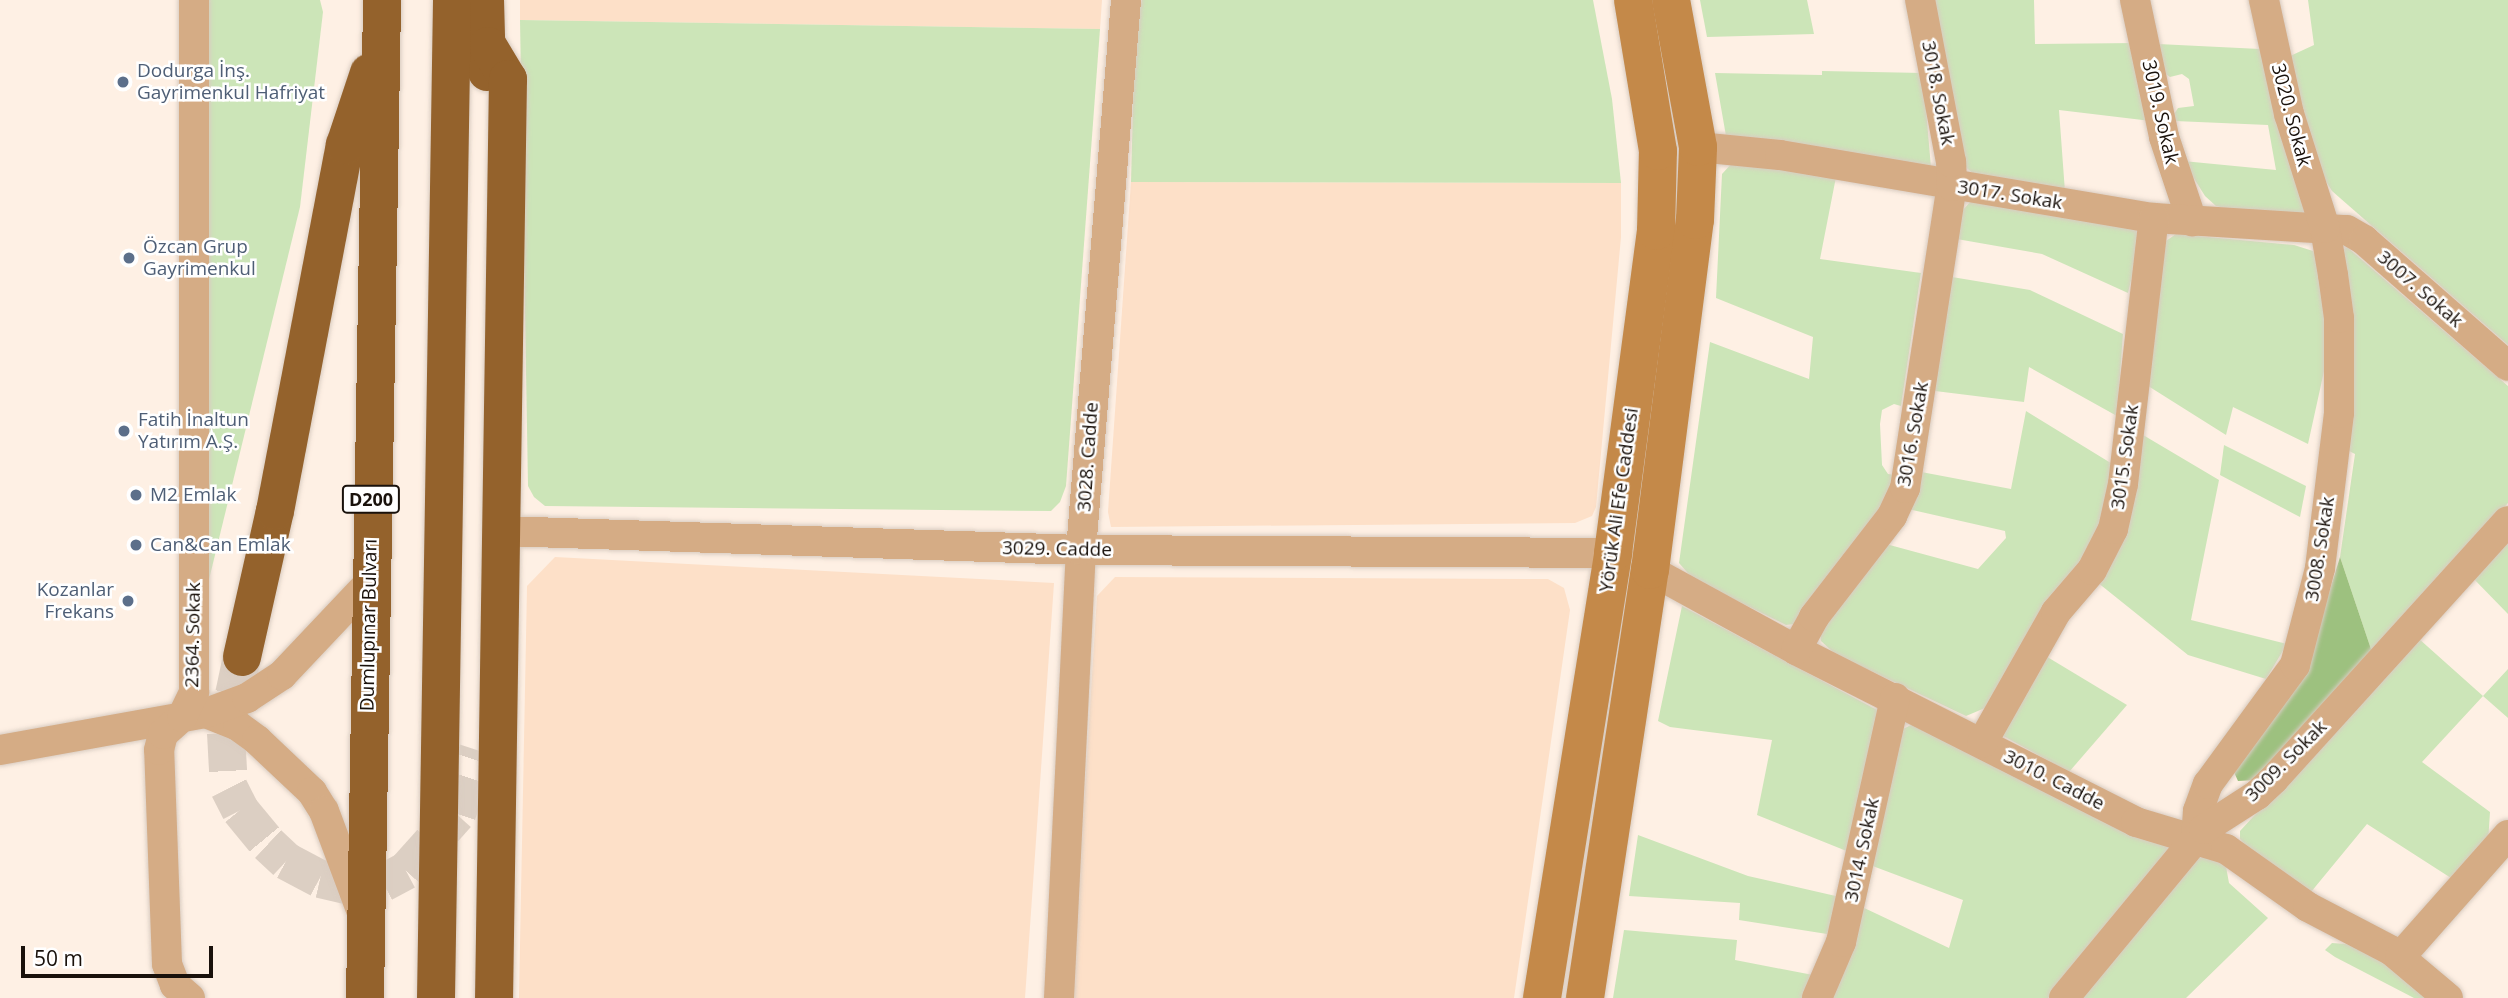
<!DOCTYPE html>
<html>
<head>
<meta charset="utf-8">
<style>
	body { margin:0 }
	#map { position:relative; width:2508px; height:998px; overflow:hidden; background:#fef0e4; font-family:"Open Sans",sans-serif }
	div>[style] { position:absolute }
	.built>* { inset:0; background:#fde0c8 }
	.green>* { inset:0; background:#cce5b8 }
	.forest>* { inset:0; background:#9dc17f }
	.highway-tunnel>* { height:38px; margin-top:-19px; transform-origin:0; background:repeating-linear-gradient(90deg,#dccfc3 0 38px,transparent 0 57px) }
	.roads { filter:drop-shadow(0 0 2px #d9ccc1) drop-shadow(0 0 2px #d9ccc1) }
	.street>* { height:30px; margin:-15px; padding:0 15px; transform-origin:15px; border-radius:15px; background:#d5ac85 }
	.secondary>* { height:38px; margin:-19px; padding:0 19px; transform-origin:19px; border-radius:19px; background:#c48949 }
	.highway>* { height:38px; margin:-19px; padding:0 19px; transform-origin:19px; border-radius:19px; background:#94622c }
	.dots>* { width:19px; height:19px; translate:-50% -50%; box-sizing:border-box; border:4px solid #fff; border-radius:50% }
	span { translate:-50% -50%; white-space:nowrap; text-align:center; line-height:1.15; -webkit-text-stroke:5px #fff; paint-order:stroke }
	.shield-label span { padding:2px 5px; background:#fff; border:2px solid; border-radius:5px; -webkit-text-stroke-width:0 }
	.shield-label { font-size:18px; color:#19110b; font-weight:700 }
	.service-label { font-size:19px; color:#4e5e75 }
	.left { translate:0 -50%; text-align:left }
	.right { translate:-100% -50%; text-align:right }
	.street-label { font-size:19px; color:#19110b }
	.scale { position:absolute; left:21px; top:946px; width:192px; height:32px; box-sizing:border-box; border:4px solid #19110b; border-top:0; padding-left:9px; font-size:21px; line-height:24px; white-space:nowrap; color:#19110b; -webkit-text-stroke:5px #fff; paint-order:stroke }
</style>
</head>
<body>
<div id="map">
	<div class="built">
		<div style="clip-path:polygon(520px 0,1102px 0,1100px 29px,520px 20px)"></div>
		<div style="clip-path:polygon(1131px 182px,1621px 183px,1621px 237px,1596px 507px,1592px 516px,1575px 523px,1111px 527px,1108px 512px)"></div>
		<div style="clip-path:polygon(555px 557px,1054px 583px,1025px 998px,519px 998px,527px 586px)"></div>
		<div style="clip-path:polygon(1115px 577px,1548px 579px,1564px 588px,1570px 610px,1514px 998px,1072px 998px,1097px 596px)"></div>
	</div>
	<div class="green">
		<div style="clip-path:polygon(206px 0,320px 0,323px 12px,300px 207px,203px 604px)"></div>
		<div style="clip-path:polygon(1142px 0,1593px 0,1612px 99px,1621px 183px,1131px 182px,1135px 28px)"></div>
		<div style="clip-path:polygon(1700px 0,1807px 0,1814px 34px,1707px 37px)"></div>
		<div style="clip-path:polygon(1935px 0,2034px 0,2035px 44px,2137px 43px,2151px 121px,2059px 110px,2065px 192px,1978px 178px,1960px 162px)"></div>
		<div style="clip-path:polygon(2308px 0,2508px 0,2508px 345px,2332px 191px,2320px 172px,2288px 57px,2314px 45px)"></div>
		<div style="clip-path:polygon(520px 20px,1100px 29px,1066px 486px,1060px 502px,1051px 511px,545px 506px,534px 497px,528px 486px)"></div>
		<div style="clip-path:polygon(2158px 44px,2260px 49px,2306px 214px,2233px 210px,2216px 206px,2205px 196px,2183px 161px,2276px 170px,2268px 125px,2175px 121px,2174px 114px,2178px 108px,2194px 106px,2189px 79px,2182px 74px,2170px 77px,2163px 72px)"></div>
		<div style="clip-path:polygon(1822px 71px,1923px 73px,1931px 168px,1726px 136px,1715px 73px,1822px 75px)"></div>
		<div style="clip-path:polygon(1733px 162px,1836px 177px,1820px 259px,1921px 273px,1901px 406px,1894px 404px,1882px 410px,1880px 424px,1882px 465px,1888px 474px,1895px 475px,1880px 511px,1794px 624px,1786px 625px,1693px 579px,1679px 563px,1710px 342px,1809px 379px,1813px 337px,1716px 298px,1722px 174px)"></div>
		<div style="clip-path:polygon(1971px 201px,2141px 226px,2140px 243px,2128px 293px,2042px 254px,1951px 238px,1963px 210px)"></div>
		<div style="clip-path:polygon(2176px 234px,2294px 245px,2313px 251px,2320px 266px,2328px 353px,2308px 444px,2233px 407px,2226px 435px,2145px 384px,2166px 241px)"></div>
		<div style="clip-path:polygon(2347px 247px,2508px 386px,2508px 503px,2373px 655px,2340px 557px,2355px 454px,2341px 447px,2341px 252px)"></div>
		<div style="clip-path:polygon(1946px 276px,2030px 290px,2123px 334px,2117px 416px,2029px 367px,2024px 402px,1927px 390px)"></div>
		<div style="clip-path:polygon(2026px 411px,2114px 465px,2104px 525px,1985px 708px,1966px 716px,1835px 654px,1821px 641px,1820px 632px,1886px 544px,1978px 569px,2006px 538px,2005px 531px,1908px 509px,1916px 471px,2011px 489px)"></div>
		<div style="clip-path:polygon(2138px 432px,2219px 480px,2191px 620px,2287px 644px,2266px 679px,2188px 655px,2097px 582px)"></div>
		<div style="clip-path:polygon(2224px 445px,2306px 486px,2300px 517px,2220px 475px)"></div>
		<div style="clip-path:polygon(2508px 531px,2508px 614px,2470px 575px)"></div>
		<div style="clip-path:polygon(1682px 606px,1879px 711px,1849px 852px,1757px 815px,1772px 740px,1670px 727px,1658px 721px)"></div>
		<div style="clip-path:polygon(2418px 638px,2483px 696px,2508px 669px,2508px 718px,2483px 696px,2422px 762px,2490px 812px,2488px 843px,2451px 878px,2367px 824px,2311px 892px,2251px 851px,2240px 839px,2240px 831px)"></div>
		<div style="clip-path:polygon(2044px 655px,2127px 705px,2069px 772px,1996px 732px)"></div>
		<div style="clip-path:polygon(1917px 722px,2168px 843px,2169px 850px,2110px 927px,2048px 998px,1828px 998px,1860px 906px,1949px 948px,1963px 900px,1870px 865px,1903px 729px)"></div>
		<div style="clip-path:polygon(1638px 835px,1748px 876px,1840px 897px,1827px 934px,1739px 920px,1740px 903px,1629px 896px)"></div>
		<div style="clip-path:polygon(2209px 856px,2225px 861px,2229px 883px,2268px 918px,2186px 998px,2074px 998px,2197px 858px)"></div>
		<div style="clip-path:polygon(1624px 930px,1737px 940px,1735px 960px,1813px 975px,1806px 998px,1613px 998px)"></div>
		<div style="clip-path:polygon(2332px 943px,2346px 944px,2382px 957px,2434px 998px,2414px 998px,2335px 957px,2325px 950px)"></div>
	</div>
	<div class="forest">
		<div style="clip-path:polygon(2340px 557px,2373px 655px,2257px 780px,2238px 781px,2233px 770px,2319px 625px)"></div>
	</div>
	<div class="highway-tunnel">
		<div style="left:242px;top:657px;width:78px;rotate:101.9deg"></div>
		<div style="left:226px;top:733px;width:55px;rotate:86.9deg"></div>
		<div style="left:229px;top:788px;width:25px;rotate:63deg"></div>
		<div style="left:240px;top:810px;width:44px;rotate:50.5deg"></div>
		<div style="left:268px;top:844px;width:25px;rotate:43deg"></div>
		<div style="left:286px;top:861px;width:38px;rotate:28deg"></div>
		<div style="left:320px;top:879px;width:31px;rotate:13deg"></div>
		<div style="left:350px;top:886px;width:33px;rotate:-5deg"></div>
		<div style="left:383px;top:883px;width:26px;rotate:-28deg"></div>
		<div style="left:406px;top:871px;width:76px;rotate:-48.2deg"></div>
		<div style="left:457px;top:814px;width:67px;rotate:-71.8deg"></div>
	</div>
	<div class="roads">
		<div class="street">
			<div style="left:2135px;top:0;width:140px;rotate:78deg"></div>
			<div style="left:2164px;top:137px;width:89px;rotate:71.6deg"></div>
			<div style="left:1698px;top:147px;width:82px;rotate:5.6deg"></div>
			<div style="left:1780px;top:155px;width:379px;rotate:9.6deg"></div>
			<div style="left:2154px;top:218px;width:193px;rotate:3.6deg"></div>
			<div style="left:2347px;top:230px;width:20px;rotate:30deg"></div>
			<div style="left:2364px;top:240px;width:191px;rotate:41.2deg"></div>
			<div style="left:502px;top:531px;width:579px;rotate:1.88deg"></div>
			<div style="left:1081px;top:550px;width:532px;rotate:0.32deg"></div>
			<div style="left:1650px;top:570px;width:166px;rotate:28.7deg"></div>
			<div style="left:1796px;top:650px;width:381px;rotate:26.8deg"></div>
			<div style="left:2136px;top:822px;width:94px;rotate:16.7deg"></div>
			<div style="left:2226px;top:849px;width:100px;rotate:35.3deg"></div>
			<div style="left:2308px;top:907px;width:95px;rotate:27.6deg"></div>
			<div style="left:2392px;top:951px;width:73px;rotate:40deg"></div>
			<div style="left:1796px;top:650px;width:38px;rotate:-61deg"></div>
			<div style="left:1814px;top:617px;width:128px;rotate:-52.3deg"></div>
			<div style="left:1892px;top:516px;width:31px;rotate:-65deg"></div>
			<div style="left:1905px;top:488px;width:306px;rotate:-81.2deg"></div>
			<div style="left:1952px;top:186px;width:24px;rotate:-92deg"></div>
			<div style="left:1951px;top:162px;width:165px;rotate:-100.8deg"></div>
			<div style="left:206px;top:713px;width:35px;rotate:22deg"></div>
			<div style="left:238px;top:726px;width:24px;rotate:36deg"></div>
			<div style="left:257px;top:740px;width:76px;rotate:43.4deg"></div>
			<div style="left:312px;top:792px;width:22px;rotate:58deg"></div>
			<div style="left:324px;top:811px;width:106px;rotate:69.5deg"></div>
			<div style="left:1982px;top:743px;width:150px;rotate:-60.5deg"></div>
			<div style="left:2056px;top:612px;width:55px;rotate:-49.4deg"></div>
			<div style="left:2092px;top:570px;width:46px;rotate:-62.9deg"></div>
			<div style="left:2113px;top:529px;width:46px;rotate:-77.5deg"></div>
			<div style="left:2123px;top:484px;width:268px;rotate:-83.4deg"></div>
			<div style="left:0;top:750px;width:209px;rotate:-10.2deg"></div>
			<div style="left:206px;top:713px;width:44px;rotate:-20.1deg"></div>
			<div style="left:247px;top:698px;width:42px;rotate:-33.3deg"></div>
			<div style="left:282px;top:675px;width:128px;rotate:-46.6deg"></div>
			<div style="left:2196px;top:839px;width:28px;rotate:-86deg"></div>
			<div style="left:2198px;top:811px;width:29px;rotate:-70deg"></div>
			<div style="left:2208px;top:784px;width:147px;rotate:-53.8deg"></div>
			<div style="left:2295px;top:665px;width:100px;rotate:-75.5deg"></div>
			<div style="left:2320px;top:568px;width:156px;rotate:-83deg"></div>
			<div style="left:2339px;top:413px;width:95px;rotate:-90deg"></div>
			<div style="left:2339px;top:318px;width:43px;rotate:-97.9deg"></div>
			<div style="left:2333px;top:275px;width:48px;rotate:-99.7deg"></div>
			<div style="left:2325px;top:228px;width:120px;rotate:-107.5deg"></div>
			<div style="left:2289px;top:114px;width:117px;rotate:-102.4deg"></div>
			<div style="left:2400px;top:957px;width:163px;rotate:-48.5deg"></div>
			<div style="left:190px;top:998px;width:20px;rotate:-139deg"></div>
			<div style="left:175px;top:985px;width:22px;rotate:-111deg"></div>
			<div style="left:167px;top:964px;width:214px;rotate:-92.1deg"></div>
			<div style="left:159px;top:750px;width:16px;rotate:-76deg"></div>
			<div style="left:163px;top:734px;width:25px;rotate:-42deg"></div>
			<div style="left:182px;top:717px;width:28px;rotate:-64deg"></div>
			<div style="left:194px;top:692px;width:692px;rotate:-90deg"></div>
			<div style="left:1059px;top:998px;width:449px;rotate:-87.2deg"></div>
			<div style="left:1081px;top:550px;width:552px;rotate:-85.32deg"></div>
			<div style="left:1817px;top:998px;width:61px;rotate:-66.8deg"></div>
			<div style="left:1841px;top:942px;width:250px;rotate:-77.5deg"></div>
			<div style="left:2064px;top:998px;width:219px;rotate:-50.4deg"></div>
			<div style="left:2204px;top:829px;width:63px;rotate:-32.7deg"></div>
			<div style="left:2257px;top:795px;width:23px;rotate:-43deg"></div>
			<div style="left:2274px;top:779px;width:348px;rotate:-47.8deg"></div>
		</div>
		<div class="secondary">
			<div style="left:1542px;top:998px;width:451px;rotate:-80.9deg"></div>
			<div style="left:1613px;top:553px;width:325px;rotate:-82.4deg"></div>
			<div style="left:1656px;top:231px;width:80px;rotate:-88.6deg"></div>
			<div style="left:1658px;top:151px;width:153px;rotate:-99.4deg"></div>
			<div style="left:1585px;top:998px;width:433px;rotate:-81.4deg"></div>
			<div style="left:1650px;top:570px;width:353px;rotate:-82.7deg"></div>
			<div style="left:1695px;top:220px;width:73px;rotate:-87.6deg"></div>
			<div style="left:1698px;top:147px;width:149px;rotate:-100.4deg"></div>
		</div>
		<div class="highway">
			<div style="left:485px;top:0;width:72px;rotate:88.4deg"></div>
			<div style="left:488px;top:46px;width:39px;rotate:59deg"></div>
			<div style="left:508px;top:79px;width:919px;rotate:90.87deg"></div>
			<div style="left:242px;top:657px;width:150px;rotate:-77.3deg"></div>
			<div style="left:275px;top:511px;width:373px;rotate:-79.2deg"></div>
			<div style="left:345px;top:145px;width:76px;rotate:-71.6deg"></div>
			<div style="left:365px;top:998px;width:998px;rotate:-89.02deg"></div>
			<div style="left:436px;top:998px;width:998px;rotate:-89.08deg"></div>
		</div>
	</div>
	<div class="dots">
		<div style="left:123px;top:82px;background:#5c6f8a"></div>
		<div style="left:129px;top:258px;background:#5c6f8a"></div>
		<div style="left:124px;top:431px;background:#5c6f8a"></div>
		<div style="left:136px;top:495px;background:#5c6f8a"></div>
		<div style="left:136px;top:545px;background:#5c6f8a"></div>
		<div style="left:128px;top:601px;background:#5c6f8a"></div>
	</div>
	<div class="shield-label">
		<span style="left:371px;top:499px">D200</span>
	</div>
	<div class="service-label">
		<span class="left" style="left:137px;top:82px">Dodurga İnş.<br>Gayrimenkul Hafriyat</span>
		<span class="left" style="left:143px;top:258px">Özcan Grup<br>Gayrimenkul</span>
		<span class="left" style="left:138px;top:431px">Fatih İnaltun<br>Yatırım A.Ş.</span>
		<span class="left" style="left:150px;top:495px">M2 Emlak</span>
		<span class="left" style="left:150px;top:545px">Can&amp;Can Emlak</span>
		<span class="right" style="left:114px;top:601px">Kozanlar<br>Frekans</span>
	</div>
	<div class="street-label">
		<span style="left:1938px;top:93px;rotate:79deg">3018. Sokak</span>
		<span style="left:2160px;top:112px;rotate:77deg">3019. Sokak</span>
		<span style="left:2291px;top:115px;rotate:75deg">3020. Sokak</span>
		<span style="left:2010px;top:195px;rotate:9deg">3017. Sokak</span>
		<span style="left:2420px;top:289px;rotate:41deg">3007. Sokak</span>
		<span style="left:1913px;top:434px;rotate:-80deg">3016. Sokak</span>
		<span style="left:1088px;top:457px;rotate:-86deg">3028. Cadde</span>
		<span style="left:2125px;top:457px;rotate:-82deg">3015. Sokak</span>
		<span style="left:1619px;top:500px;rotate:-82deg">Yörük Ali Efe Caddesi</span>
		<span style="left:1057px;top:549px;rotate:1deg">3029. Cadde</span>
		<span style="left:2320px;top:549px;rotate:-81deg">3008. Sokak</span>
		<span style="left:369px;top:625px;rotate:-89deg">Dumlupınar Bulvarı</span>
		<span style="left:193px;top:635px;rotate:-89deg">2364. Sokak</span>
		<span style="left:2286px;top:761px;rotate:-45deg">3009. Sokak</span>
		<span style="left:2054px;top:780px;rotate:27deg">3010. Cadde</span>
		<span style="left:1862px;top:850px;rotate:-78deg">3014. Sokak</span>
	</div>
	<div class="scale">50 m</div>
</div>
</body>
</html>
